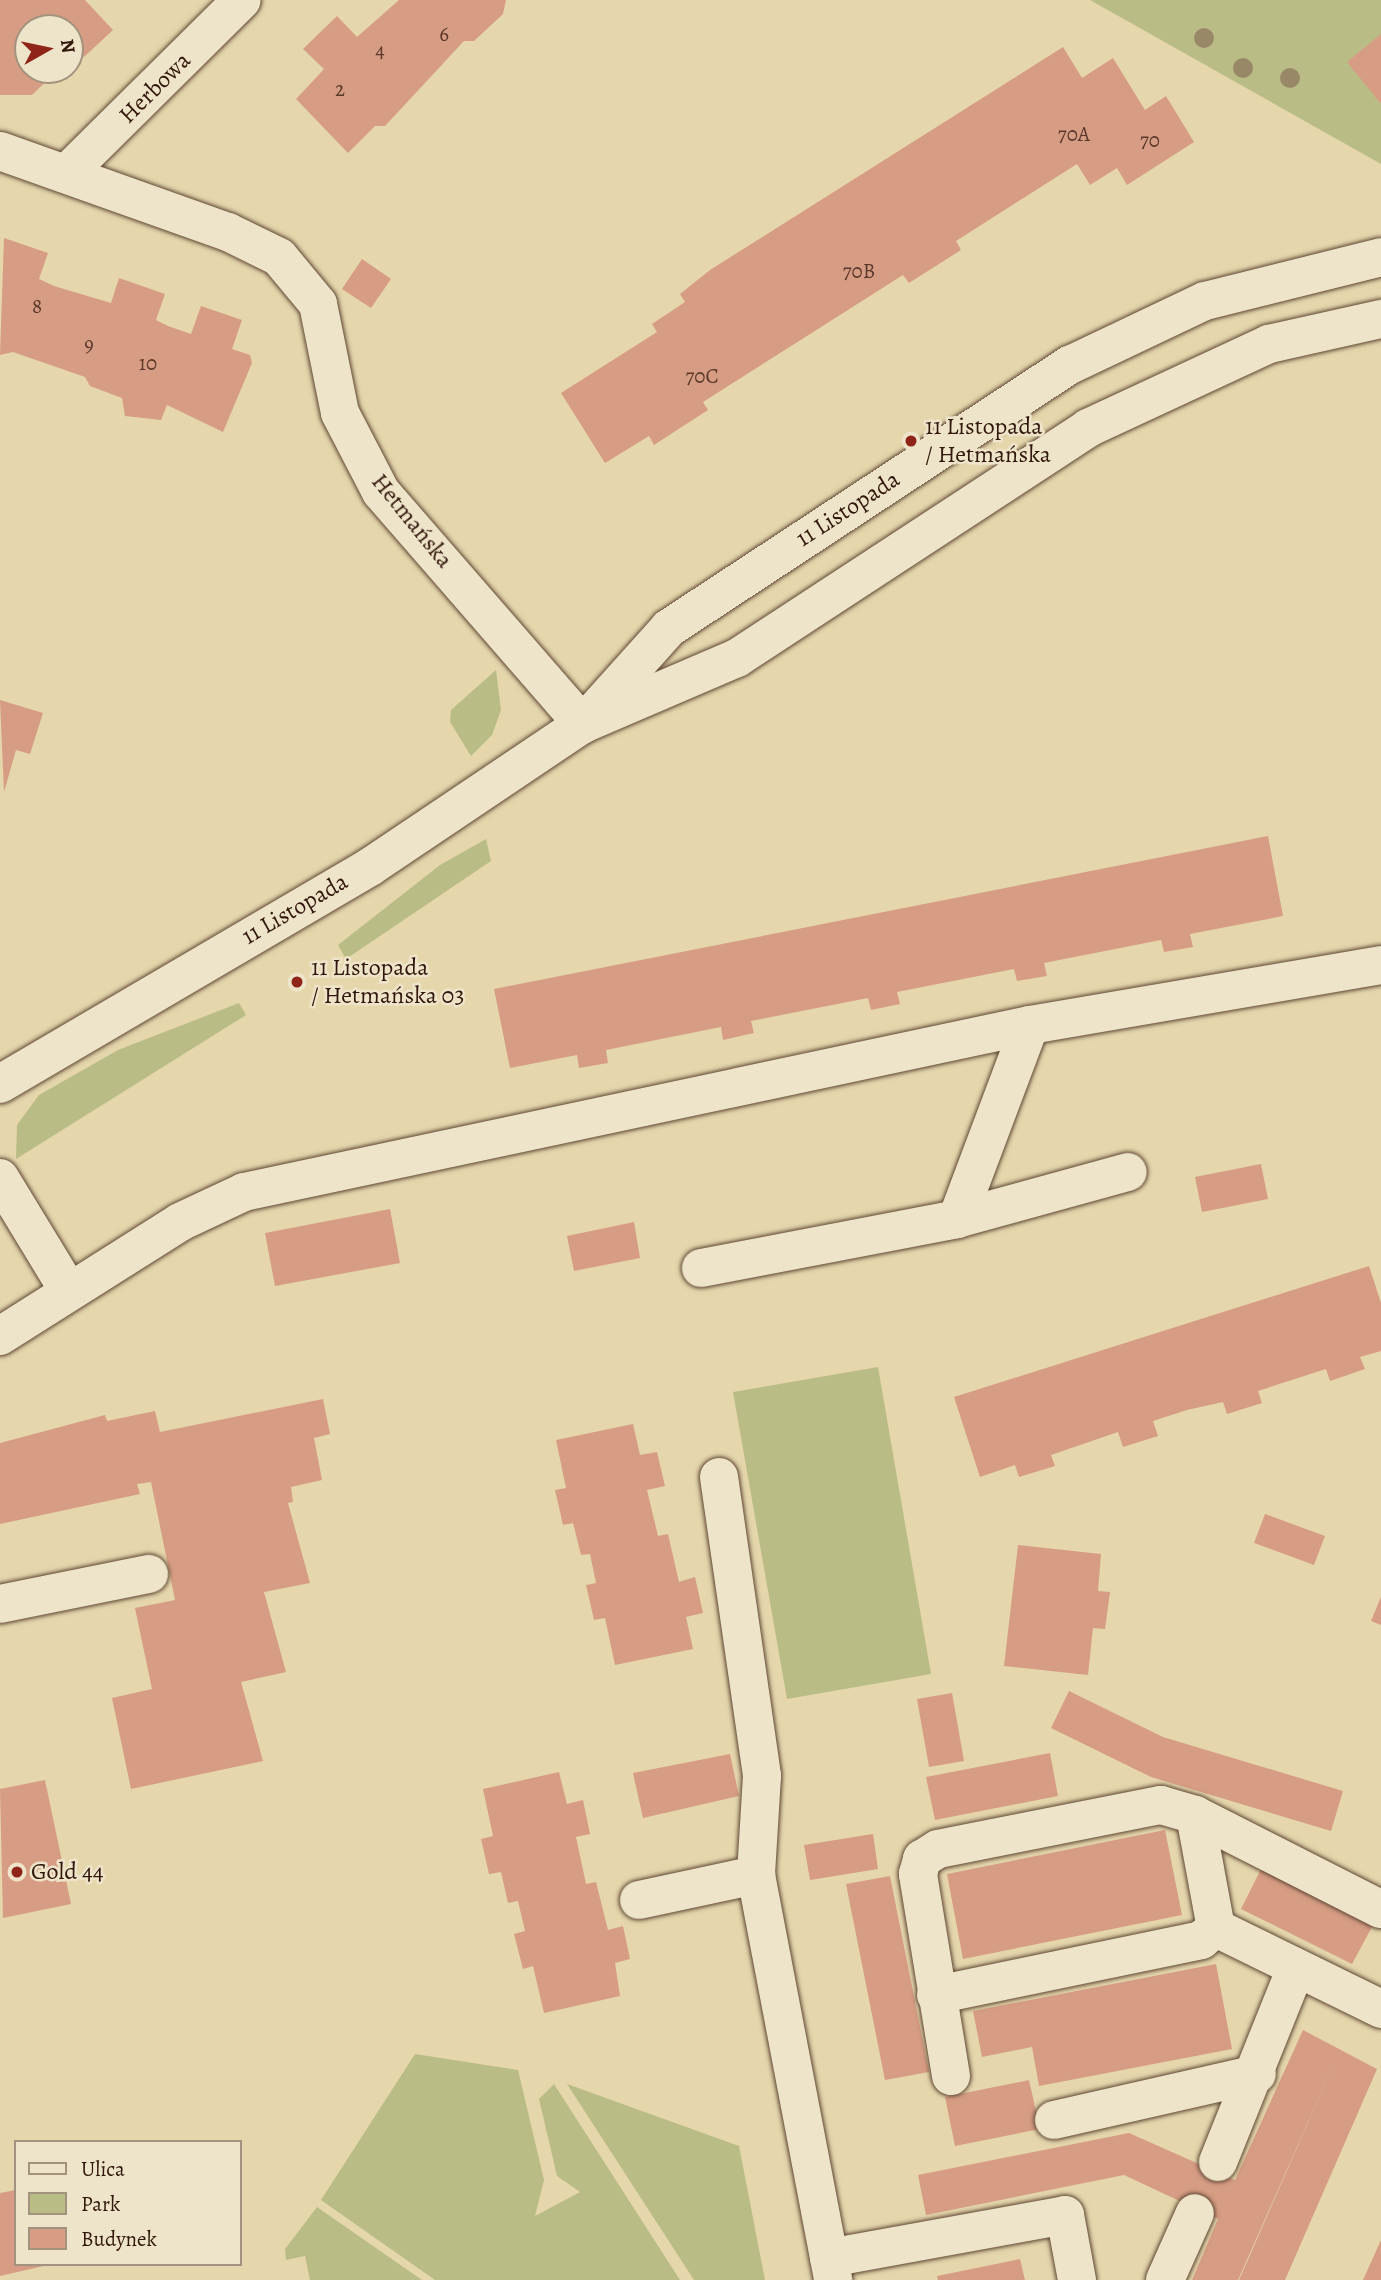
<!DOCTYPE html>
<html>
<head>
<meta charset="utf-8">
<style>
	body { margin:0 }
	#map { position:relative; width:1381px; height:2280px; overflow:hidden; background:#e5d6ac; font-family:Alegreya,serif }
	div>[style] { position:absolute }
	.green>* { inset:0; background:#babc86 }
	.building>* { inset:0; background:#d79d84 }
	.roads { filter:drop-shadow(0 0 2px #5f4734) drop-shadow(0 0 2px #5f4734) }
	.minor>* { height:38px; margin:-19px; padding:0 19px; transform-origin:19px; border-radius:19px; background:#eee4c9 }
	.trees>* { width:20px; height:20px; margin:-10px; border-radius:50%; background:#998868 }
	.dots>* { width:19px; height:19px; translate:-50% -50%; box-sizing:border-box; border:4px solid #eee4c9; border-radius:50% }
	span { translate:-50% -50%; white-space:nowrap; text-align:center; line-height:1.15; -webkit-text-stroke:5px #eee4c9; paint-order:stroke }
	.number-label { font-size:21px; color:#5b382a }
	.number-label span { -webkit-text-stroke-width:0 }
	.street-label { font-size:24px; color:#32170c }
	.poi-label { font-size:24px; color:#32170c }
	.left { translate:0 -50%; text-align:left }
	.legend { position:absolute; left:14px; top:2140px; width:228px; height:126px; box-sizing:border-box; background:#eee4c9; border:2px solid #a3927d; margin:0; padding:9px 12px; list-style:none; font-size:21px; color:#32170c }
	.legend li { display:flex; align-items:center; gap:14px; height:35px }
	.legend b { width:35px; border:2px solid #a3927d }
	.north { position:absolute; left:14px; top:14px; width:70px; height:70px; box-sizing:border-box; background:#eee4c9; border:2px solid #a3927d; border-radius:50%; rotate:81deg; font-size:19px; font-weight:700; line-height:28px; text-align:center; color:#32170c }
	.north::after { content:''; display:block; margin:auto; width:24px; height:32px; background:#8f2418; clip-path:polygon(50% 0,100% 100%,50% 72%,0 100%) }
</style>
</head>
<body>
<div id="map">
	<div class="green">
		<div style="clip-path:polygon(1090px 0,1381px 0,1381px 164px)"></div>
		<div style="clip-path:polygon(496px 670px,501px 710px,492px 735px,471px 756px,450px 722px,451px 710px)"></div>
		<div style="clip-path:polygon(486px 839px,491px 861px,346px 959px,338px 945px,440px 865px)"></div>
		<div style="clip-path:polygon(239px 1003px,246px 1015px,16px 1159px,17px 1125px,39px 1095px,118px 1050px)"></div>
		<div style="clip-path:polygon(878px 1367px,931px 1674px,787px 1699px,733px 1392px)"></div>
		<div style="clip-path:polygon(415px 2054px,518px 2070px,544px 2180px,535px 2216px,580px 2192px,557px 2176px,539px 2099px,554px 2084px,680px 2280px,435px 2280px,321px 2200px)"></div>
		<div style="clip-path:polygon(567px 2084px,739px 2146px,765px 2280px,694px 2280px)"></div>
		<div style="clip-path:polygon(317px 2207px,422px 2280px,310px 2280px,305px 2256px,286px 2260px,285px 2249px)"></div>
	</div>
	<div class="building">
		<div style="clip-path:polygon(0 0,85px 0,113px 30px,84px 57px,78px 50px,70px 58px,70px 28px,28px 28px,28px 70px,58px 70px,32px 95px,0 95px)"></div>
		<div style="clip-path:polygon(399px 0,506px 0,503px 14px,474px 41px,464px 41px,385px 126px,375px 126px,348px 153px,296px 99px,324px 69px,303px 49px,337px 16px,357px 37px)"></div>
		<div style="clip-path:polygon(1381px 34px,1381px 104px,1347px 62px)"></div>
		<div style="clip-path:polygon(1063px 47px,1082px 78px,1113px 58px,1145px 110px,1166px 96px,1194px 142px,1127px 185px,1117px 168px,1090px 185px,1077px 164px,956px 241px,961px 250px,909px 283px,903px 275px,703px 402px,708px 410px,654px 445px,649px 436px,605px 463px,561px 393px,657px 332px,652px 324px,685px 302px,680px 294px,710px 270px)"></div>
		<div style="clip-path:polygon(4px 238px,48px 253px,39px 279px,54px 286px,111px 303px,119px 278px,165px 294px,156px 320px,168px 326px,191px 334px,201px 306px,242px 320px,232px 349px,250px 355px,252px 363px,223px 432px,167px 405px,161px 420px,125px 416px,122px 398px,90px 386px,85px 377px,13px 352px,0 355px)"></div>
		<div style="clip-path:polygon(362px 259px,391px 279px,371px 308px,342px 289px)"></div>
		<div style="clip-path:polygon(0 700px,43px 713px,30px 754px,16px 750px,4px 792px)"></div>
		<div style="clip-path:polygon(1268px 836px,1283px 916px,1190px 934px,1193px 947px,1164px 952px,1161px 940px,1044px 963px,1047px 976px,1017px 981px,1014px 969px,897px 992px,900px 1004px,871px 1010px,868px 998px,751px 1021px,754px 1033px,723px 1040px,721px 1027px,606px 1050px,608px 1063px,579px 1068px,577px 1055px,510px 1068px,494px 989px)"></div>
		<div style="clip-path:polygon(1261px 1164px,1268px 1199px,1202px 1212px,1195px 1177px)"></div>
		<div style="clip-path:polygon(390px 1209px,400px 1263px,275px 1286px,265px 1233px)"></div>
		<div style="clip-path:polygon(634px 1222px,640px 1258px,574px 1271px,567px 1236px)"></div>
		<div style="clip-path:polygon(1369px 1266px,1381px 1303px,1381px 1351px,1360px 1357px,1365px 1369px,1330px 1381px,1326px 1369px,1258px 1391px,1262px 1403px,1227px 1414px,1223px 1402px,1187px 1410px,1153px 1421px,1158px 1436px,1123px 1447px,1118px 1432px,1051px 1455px,1055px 1466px,1019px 1477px,1015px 1465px,980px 1477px,954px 1397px)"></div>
		<div style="clip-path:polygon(323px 1399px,330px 1434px,314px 1438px,322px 1480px,291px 1487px,293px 1502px,288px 1503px,310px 1583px,264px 1592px,286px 1672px,241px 1682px,263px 1761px,131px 1789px,112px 1698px,152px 1689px,135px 1608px,175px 1600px,151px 1482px,137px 1484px,140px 1494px,0 1524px,0 1443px,105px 1415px,107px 1421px,155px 1411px,160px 1432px)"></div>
		<div style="clip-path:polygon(633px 1424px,640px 1455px,657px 1452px,665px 1486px,647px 1490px,658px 1536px,668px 1534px,679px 1582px,695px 1577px,703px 1613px,686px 1617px,693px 1649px,615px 1665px,605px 1618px,594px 1620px,586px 1585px,596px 1583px,590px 1554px,581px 1555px,573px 1523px,563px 1525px,555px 1490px,566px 1488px,556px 1440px)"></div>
		<div style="clip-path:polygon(1265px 1514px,1325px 1536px,1314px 1565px,1254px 1543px)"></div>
		<div style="clip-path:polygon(1018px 1545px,1101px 1554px,1098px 1591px,1110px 1592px,1105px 1629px,1093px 1628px,1088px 1675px,1004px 1666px)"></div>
		<div style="clip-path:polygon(1381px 1597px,1381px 1625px,1371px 1621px)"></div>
		<div style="clip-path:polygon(1069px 1691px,1163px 1737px,1343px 1791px,1331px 1831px,1151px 1777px,1051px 1728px)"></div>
		<div style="clip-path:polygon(952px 1693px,964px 1761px,929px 1767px,917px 1699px)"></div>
		<div style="clip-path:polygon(1050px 1753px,1058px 1796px,935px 1820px,926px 1777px)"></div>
		<div style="clip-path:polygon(730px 1754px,739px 1796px,643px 1818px,633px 1773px)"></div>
		<div style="clip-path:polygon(559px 1772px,567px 1804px,583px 1800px,590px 1834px,576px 1837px,586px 1884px,596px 1882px,608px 1930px,623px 1926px,630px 1959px,615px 1963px,620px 1996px,544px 2013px,533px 1966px,523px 1969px,514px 1934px,525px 1931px,518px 1901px,508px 1903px,501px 1872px,489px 1874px,481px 1839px,493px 1836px,483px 1789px)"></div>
		<div style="clip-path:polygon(45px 1780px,71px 1904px,3px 1918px,0 1789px)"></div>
		<div style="clip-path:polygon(1165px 1830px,1182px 1915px,963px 1959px,947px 1874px)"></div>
		<div style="clip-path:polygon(873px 1834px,878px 1869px,810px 1880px,804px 1845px)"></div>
		<div style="clip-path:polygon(1261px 1869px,1373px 1925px,1352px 1964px,1241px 1909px)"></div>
		<div style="clip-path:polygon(890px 1876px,929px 2072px,885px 2080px,846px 1884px)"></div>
		<div style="clip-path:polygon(1216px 1964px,1232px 2049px,1039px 2086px,1032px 2047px,982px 2057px,973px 2011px)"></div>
		<div style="clip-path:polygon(1303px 2030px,1377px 2069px,1285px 2280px,1239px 2280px,1336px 2059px,1238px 2280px,1192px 2280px,1218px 2219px,1124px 2175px,926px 2215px,918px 2175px,1129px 2133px,1235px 2180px)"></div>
		<div style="clip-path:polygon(1029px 2080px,1040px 2129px,955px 2146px,945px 2097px)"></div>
		<div style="clip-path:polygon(16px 2190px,16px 2264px,48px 2265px,0 2276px,0 2193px)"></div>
		<div style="clip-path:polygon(1381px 2240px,1381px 2280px,1363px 2280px)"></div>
		<div style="clip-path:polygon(1020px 2259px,1025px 2280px,938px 2280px,937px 2276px)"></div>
	</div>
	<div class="roads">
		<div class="minor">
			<div style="left:0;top:151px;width:242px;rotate:19.6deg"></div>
			<div style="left:228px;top:232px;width:57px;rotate:26.1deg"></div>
			<div style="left:279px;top:257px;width:61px;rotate:50.3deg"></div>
			<div style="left:318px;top:304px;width:111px;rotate:78.6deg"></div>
			<div style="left:340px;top:413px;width:89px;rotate:62.6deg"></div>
			<div style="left:381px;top:492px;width:308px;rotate:49deg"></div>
			<div style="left:66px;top:174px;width:247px;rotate:-44.7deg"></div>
			<div style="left:591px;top:715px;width:117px;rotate:-48.1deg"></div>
			<div style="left:669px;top:628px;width:480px;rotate:-33.3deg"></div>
			<div style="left:1070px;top:365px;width:149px;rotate:-25.4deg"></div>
			<div style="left:1205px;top:301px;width:181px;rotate:-14deg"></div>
			<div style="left:0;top:1084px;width:429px;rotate:-30.4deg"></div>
			<div style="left:370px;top:867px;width:257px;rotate:-33.9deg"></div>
			<div style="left:583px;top:724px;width:168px;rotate:-23.2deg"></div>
			<div style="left:737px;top:658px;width:420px;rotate:-33.2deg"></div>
			<div style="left:1088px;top:428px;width:200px;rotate:-24.9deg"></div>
			<div style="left:1269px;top:344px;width:115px;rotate:-12.6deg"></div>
			<div style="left:0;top:1178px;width:131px;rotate:58.7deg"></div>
			<div style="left:957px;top:1219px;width:177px;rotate:-15.4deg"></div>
			<div style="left:701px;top:1268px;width:261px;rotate:-10.8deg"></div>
			<div style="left:957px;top:1219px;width:207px;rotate:-69.4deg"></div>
			<div style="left:0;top:1336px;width:213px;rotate:-32.3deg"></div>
			<div style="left:180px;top:1222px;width:71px;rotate:-25.1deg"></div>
			<div style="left:244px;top:1192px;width:804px;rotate:-12deg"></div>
			<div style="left:1030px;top:1025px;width:356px;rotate:-9.7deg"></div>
			<div style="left:719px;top:1477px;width:302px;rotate:81.8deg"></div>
			<div style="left:762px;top:1776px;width:99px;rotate:93.5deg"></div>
			<div style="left:756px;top:1875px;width:412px;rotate:79.2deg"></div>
			<div style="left:0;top:1604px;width:152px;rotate:-11.4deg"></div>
			<div style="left:1195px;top:1815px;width:208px;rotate:26.9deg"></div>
			<div style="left:639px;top:1900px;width:120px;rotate:-12.1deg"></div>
			<div style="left:1216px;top:1928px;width:184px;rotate:26.1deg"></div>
			<div style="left:936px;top:1995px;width:271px;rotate:-11.7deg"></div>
			<div style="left:1201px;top:1940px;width:19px;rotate:-39deg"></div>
			<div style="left:951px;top:2076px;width:205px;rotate:-99.3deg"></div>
			<div style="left:918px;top:1874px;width:16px;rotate:-75deg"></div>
			<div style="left:922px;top:1859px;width:19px;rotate:-32deg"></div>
			<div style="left:938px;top:1849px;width:227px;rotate:-11.2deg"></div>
			<div style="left:1161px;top:1805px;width:35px;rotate:16deg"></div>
			<div style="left:1195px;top:1815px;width:115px;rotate:79.5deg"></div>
			<div style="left:1054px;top:2120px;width:208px;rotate:-12.8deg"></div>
			<div style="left:1218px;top:2162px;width:209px;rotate:-68.1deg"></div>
			<div style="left:829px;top:2258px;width:240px;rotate:-10.3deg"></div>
			<div style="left:1065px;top:2215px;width:66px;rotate:79.5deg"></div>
			<div style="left:1165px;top:2280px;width:73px;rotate:-65.9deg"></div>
		</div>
	</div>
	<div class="trees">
		<div style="left:1204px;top:38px"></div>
		<div style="left:1243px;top:68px"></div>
		<div style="left:1290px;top:78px"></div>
	</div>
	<div class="dots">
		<div style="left:911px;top:441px;background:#8f2418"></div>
		<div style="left:297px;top:982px;background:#8f2418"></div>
		<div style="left:17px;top:1872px;background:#8f2418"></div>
	</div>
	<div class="number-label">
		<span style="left:444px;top:34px">6</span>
		<span style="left:380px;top:50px">4</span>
		<span style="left:340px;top:89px">2</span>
		<span style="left:1074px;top:134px">70A</span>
		<span style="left:1150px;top:140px">70</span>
		<span style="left:859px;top:271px">70B</span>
		<span style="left:37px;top:306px">8</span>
		<span style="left:89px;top:344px">9</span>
		<span style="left:148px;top:363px">10</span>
		<span style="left:702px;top:376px">70C</span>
	</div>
	<div class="street-label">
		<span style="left:155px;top:88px;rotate:-45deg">Herbowa</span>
		<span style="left:848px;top:509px;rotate:-33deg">11 Listopada</span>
		<span style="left:412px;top:521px;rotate:51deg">Hetmańska</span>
		<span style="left:295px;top:909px;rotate:-30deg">11 Listopada</span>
	</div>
	<div class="poi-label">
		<span class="left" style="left:925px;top:441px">11 Listopada<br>/ Hetmańska</span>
		<span class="left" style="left:311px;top:982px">11 Listopada<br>/ Hetmańska 03</span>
		<span class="left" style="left:31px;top:1872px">Gold 44</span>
	</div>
	<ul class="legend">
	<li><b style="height:9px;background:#eee4c9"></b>Ulica</li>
	<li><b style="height:19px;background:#babc86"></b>Park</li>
	<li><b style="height:19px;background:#d79d84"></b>Budynek</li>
	</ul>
	<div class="north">N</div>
</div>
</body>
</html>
